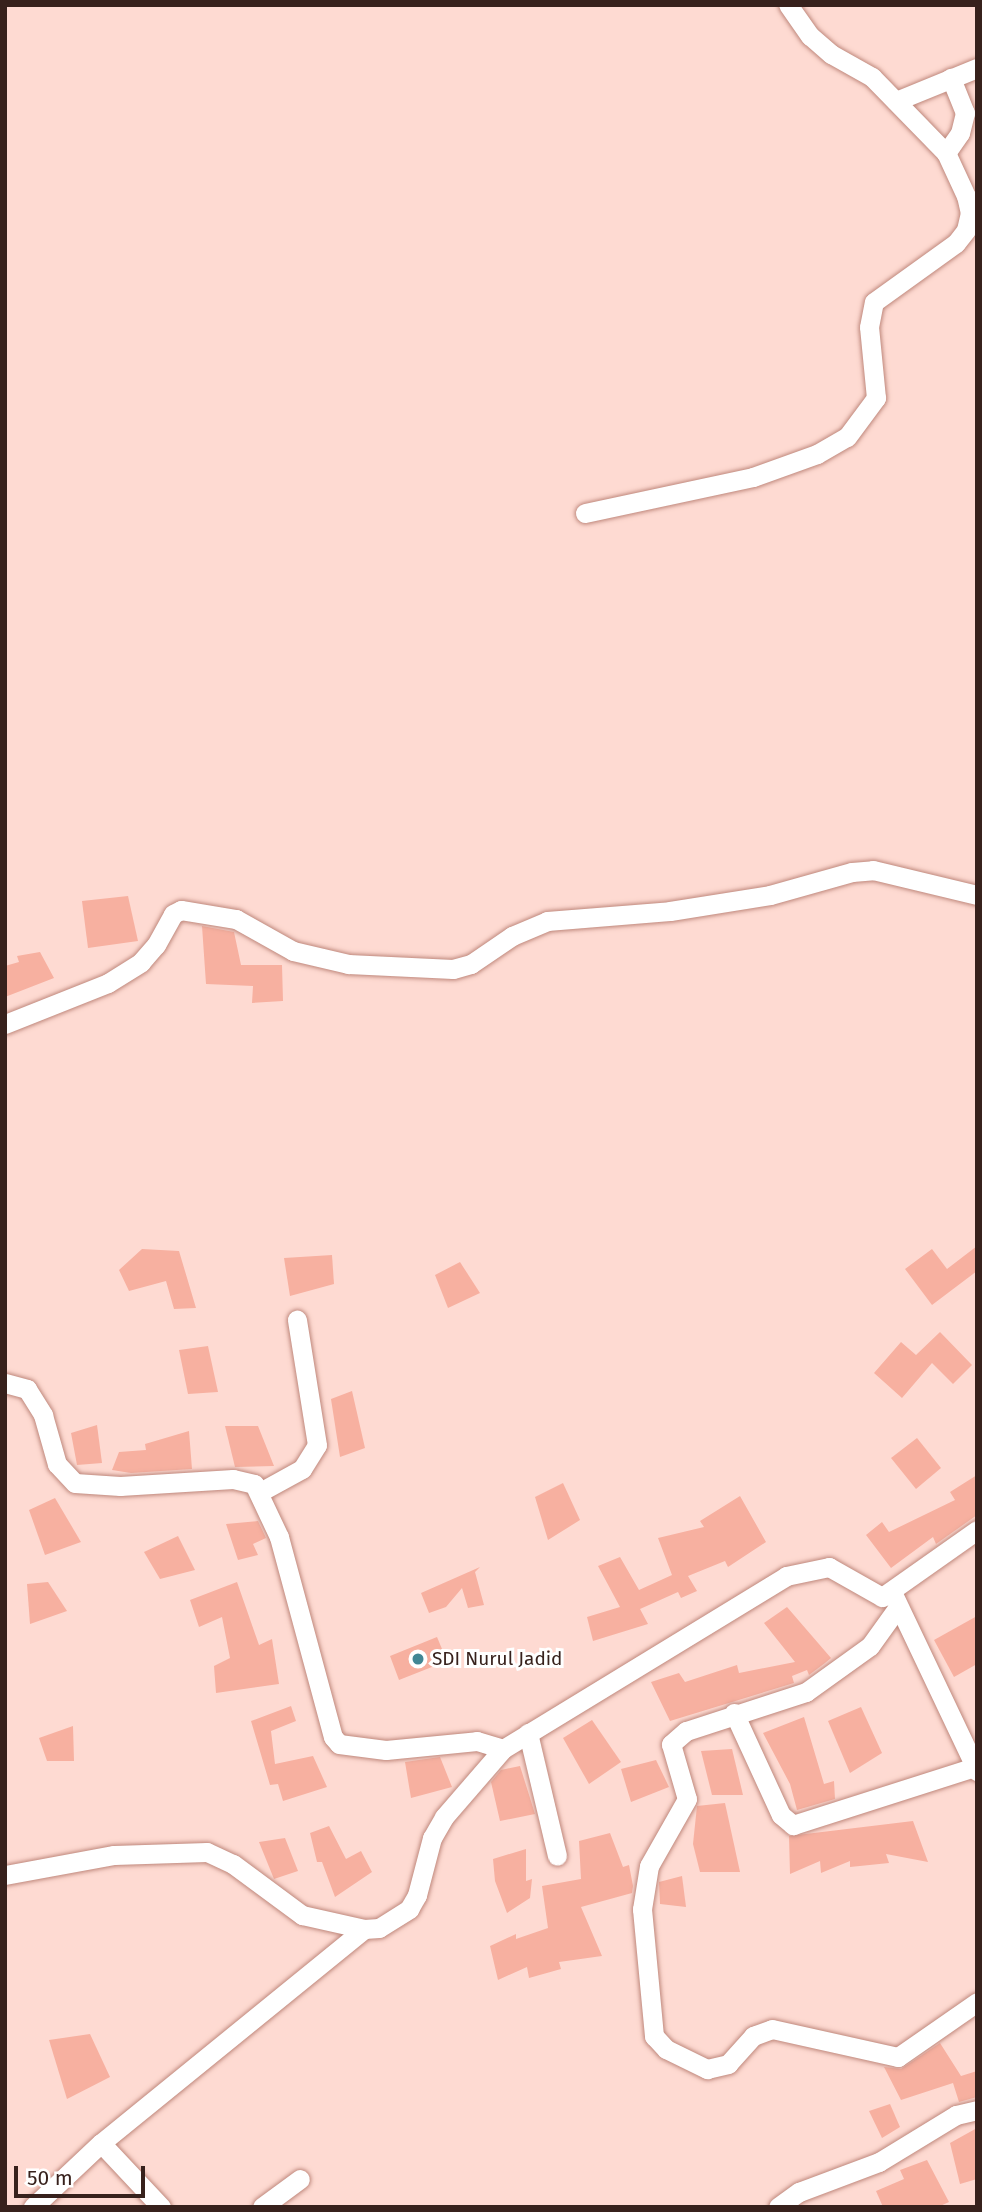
<!DOCTYPE html>
<html>
<head>
<meta charset="utf-8">
<style>
	body { margin:0 }
	#map { position:relative; width:982px; height:2212px; overflow:hidden; background:#fedad2; font-family:"Fira Sans",sans-serif }
	div>[style] { position:absolute }
	.building>* { inset:0; background:#f7b0a0 }
	.roads { filter:drop-shadow(0 0 2px #bf887c) drop-shadow(0 0 2px #bf887c) }
	.street>* { height:19px; margin:-9.5px; padding:0 9.5px; transform-origin:9.5px; border-radius:9.5px; background:#fff }
	.dots>* { width:19px; height:19px; translate:-50% -50%; box-sizing:border-box; border:4px solid #fff; border-radius:50% }
	span { translate:-50% -50%; white-space:nowrap; text-align:center; line-height:1.15; -webkit-text-stroke:6px #fff; paint-order:stroke }
	.poi-label { font-size:19px; color:#37211c }
	.left { translate:0 -50%; text-align:left }
	.frame { position:absolute; inset:0; border:7px solid #37211c; pointer-events:none }
	.scale { position:absolute; left:14px; top:2166px; width:131px; height:32px; box-sizing:border-box; border:4px solid #37211c; border-top:0; padding-left:9px; font-size:21px; line-height:24px; white-space:nowrap; color:#37211c; -webkit-text-stroke:5px #fff; paint-order:stroke }
</style>
</head>
<body>
<div id="map">
	<div class="building">
		<div style="clip-path:polygon(128px 896px,138px 941px,88px 948px,82px 901px)"></div>
		<div style="clip-path:polygon(202px 926px,234px 932px,241px 965px,282px 965px,283px 1001px,252px 1003px,253px 986px,206px 984px)"></div>
		<div style="clip-path:polygon(40px 952px,54px 978px,5px 997px,5px 966px,19px 962px,17px 956px)"></div>
		<div style="clip-path:polygon(977px 1246px,977px 1271px,932px 1305px,905px 1269px,932px 1249px,947px 1269px)"></div>
		<div style="clip-path:polygon(142px 1249px,179px 1251px,196px 1308px,174px 1309px,166px 1281px,129px 1291px,119px 1270px)"></div>
		<div style="clip-path:polygon(332px 1255px,334px 1284px,290px 1296px,284px 1258px)"></div>
		<div style="clip-path:polygon(460px 1262px,480px 1293px,448px 1308px,435px 1275px)"></div>
		<div style="clip-path:polygon(940px 1332px,972px 1365px,953px 1384px,932px 1363px,902px 1398px,874px 1373px,901px 1342px,916px 1355px)"></div>
		<div style="clip-path:polygon(208px 1346px,218px 1392px,188px 1394px,179px 1350px)"></div>
		<div style="clip-path:polygon(352px 1391px,365px 1448px,340px 1457px,331px 1399px)"></div>
		<div style="clip-path:polygon(97px 1425px,102px 1463px,77px 1465px,71px 1433px)"></div>
		<div style="clip-path:polygon(225px 1426px,258px 1426px,274px 1466px,235px 1467px)"></div>
		<div style="clip-path:polygon(189px 1431px,192px 1469px,131px 1473px,112px 1470px,119px 1452px,146px 1450px,145px 1444px)"></div>
		<div style="clip-path:polygon(917px 1438px,941px 1468px,916px 1489px,891px 1458px)"></div>
		<div style="clip-path:polygon(977px 1475px,977px 1515px,936px 1544px,933px 1537px,891px 1568px,866px 1535px,882px 1522px,889px 1532px,955px 1500px,950px 1492px)"></div>
		<div style="clip-path:polygon(563px 1483px,580px 1520px,548px 1540px,535px 1497px)"></div>
		<div style="clip-path:polygon(740px 1496px,766px 1542px,728px 1567px,725px 1561px,688px 1576px,697px 1591px,681px 1598px,678px 1592px,640px 1609px,648px 1624px,593px 1641px,587px 1617px,620px 1607px,598px 1566px,620px 1557px,639px 1590px,672px 1575px,658px 1538px,704px 1527px,700px 1521px)"></div>
		<div style="clip-path:polygon(55px 1498px,81px 1542px,45px 1555px,29px 1510px)"></div>
		<div style="clip-path:polygon(258px 1521px,266px 1538px,253px 1544px,258px 1555px,238px 1560px,226px 1524px)"></div>
		<div style="clip-path:polygon(178px 1536px,195px 1570px,160px 1579px,144px 1552px)"></div>
		<div style="clip-path:polygon(480px 1567px,475px 1572px,484px 1605px,468px 1608px,462px 1588px,446px 1607px,429px 1613px,421px 1593px)"></div>
		<div style="clip-path:polygon(48px 1582px,67px 1611px,30px 1624px,27px 1584px)"></div>
		<div style="clip-path:polygon(237px 1582px,259px 1645px,272px 1639px,279px 1684px,216px 1693px,214px 1666px,230px 1658px,222px 1617px,199px 1627px,190px 1600px)"></div>
		<div style="clip-path:polygon(787px 1607px,831px 1658px,825px 1663px,809px 1675px,807px 1670px,792px 1676px,794px 1683px,670px 1721px,651px 1682px,679px 1673px,685px 1682px,737px 1665px,739px 1673px,795px 1662px,764px 1623px)"></div>
		<div style="clip-path:polygon(977px 1616px,977px 1664px,954px 1677px,934px 1640px)"></div>
		<div style="clip-path:polygon(437px 1637px,447px 1661px,399px 1680px,390px 1656px)"></div>
		<div style="clip-path:polygon(291px 1706px,296px 1721px,271px 1731px,275px 1764px,313px 1756px,327px 1787px,283px 1801px,278px 1784px,270px 1785px,251px 1721px)"></div>
		<div style="clip-path:polygon(861px 1707px,882px 1753px,850px 1773px,828px 1721px)"></div>
		<div style="clip-path:polygon(804px 1717px,824px 1784px,834px 1781px,835px 1799px,797px 1810px,790px 1784px,763px 1733px)"></div>
		<div style="clip-path:polygon(592px 1720px,621px 1762px,589px 1784px,563px 1738px)"></div>
		<div style="clip-path:polygon(73px 1726px,74px 1761px,47px 1761px,39px 1738px)"></div>
		<div style="clip-path:polygon(732px 1749px,743px 1795px,712px 1795px,701px 1751px)"></div>
		<div style="clip-path:polygon(440px 1757px,452px 1787px,411px 1798px,405px 1762px)"></div>
		<div style="clip-path:polygon(656px 1760px,669px 1787px,631px 1802px,621px 1769px)"></div>
		<div style="clip-path:polygon(520px 1766px,535px 1814px,500px 1821px,491px 1782px,501px 1770px)"></div>
		<div style="clip-path:polygon(725px 1803px,740px 1872px,700px 1872px,693px 1844px,697px 1806px)"></div>
		<div style="clip-path:polygon(913px 1821px,928px 1862px,886px 1854px,889px 1863px,850px 1867px,850px 1861px,821px 1873px,820px 1861px,790px 1874px,789px 1836px)"></div>
		<div style="clip-path:polygon(329px 1826px,346px 1859px,361px 1851px,372px 1872px,335px 1897px,322px 1862px,317px 1862px,310px 1833px)"></div>
		<div style="clip-path:polygon(610px 1833px,623px 1867px,629px 1865px,633px 1886px,632px 1893px,581px 1907px,602px 1956px,559px 1962px,561px 1969px,529px 1978px,527px 1967px,498px 1980px,490px 1946px,516px 1934px,516px 1939px,548px 1928px,542px 1886px,581px 1879px,579px 1841px)"></div>
		<div style="clip-path:polygon(285px 1838px,298px 1871px,274px 1879px,259px 1842px)"></div>
		<div style="clip-path:polygon(526px 1849px,526px 1881px,532px 1879px,530px 1898px,507px 1913px,495px 1881px,493px 1859px)"></div>
		<div style="clip-path:polygon(682px 1876px,686px 1907px,660px 1904px,659px 1882px)"></div>
		<div style="clip-path:polygon(90px 2034px,110px 2077px,67px 2099px,49px 2040px)"></div>
		<div style="clip-path:polygon(940px 2043px,961px 2076px,977px 2071px,977px 2097px,959px 2102px,953px 2083px,901px 2100px,884px 2067px,901px 2069px)"></div>
		<div style="clip-path:polygon(890px 2104px,900px 2127px,882px 2138px,869px 2111px)"></div>
		<div style="clip-path:polygon(977px 2128px,977px 2179px,960px 2184px,950px 2143px)"></div>
		<div style="clip-path:polygon(927px 2160px,949px 2202px,938px 2207px,883px 2207px,876px 2191px,904px 2179px,900px 2170px)"></div>
	</div>
	<div class="roads">
		<div class="street">
			<div style="left:896px;top:101px;width:87px;rotate:-22.2deg"></div>
			<div style="left:946px;top:153px;width:24px;rotate:-55deg"></div>
			<div style="left:960px;top:133px;width:21px;rotate:-76deg"></div>
			<div style="left:965px;top:113px;width:38px;rotate:-112deg"></div>
			<div style="left:585px;top:513px;width:172px;rotate:-12.1deg"></div>
			<div style="left:753px;top:477px;width:68px;rotate:-19.8deg"></div>
			<div style="left:817px;top:454px;width:34px;rotate:-30deg"></div>
			<div style="left:847px;top:437px;width:49px;rotate:-53.4deg"></div>
			<div style="left:876px;top:398px;width:71px;rotate:-95.6deg"></div>
			<div style="left:869px;top:327px;width:25px;rotate:-79deg"></div>
			<div style="left:874px;top:302px;width:101px;rotate:-35.7deg"></div>
			<div style="left:956px;top:243px;width:16px;rotate:-52deg"></div>
			<div style="left:966px;top:230px;width:17px;rotate:-77deg"></div>
			<div style="left:970px;top:213px;width:17px;rotate:-103deg"></div>
			<div style="left:966px;top:196px;width:47px;rotate:-114.9deg"></div>
			<div style="left:946px;top:153px;width:106px;rotate:-134.2deg"></div>
			<div style="left:872px;top:77px;width:47px;rotate:-150.7deg"></div>
			<div style="left:831px;top:54px;width:28px;rotate:-139deg"></div>
			<div style="left:810px;top:36px;width:38px;rotate:-125deg"></div>
			<div style="left:5px;top:1024px;width:111px;rotate:-21.7deg"></div>
			<div style="left:108px;top:983px;width:39px;rotate:-32deg"></div>
			<div style="left:141px;top:962px;width:23px;rotate:-49deg"></div>
			<div style="left:156px;top:945px;width:35px;rotate:-61deg"></div>
			<div style="left:173px;top:914px;width:9px;rotate:-27deg"></div>
			<div style="left:181px;top:910px;width:56px;rotate:9.3deg"></div>
			<div style="left:236px;top:919px;width:65px;rotate:29.3deg"></div>
			<div style="left:293px;top:951px;width:57px;rotate:13.3deg"></div>
			<div style="left:348px;top:964px;width:105px;rotate:2.7deg"></div>
			<div style="left:453px;top:969px;width:19px;rotate:-16deg"></div>
			<div style="left:471px;top:964px;width:50px;rotate:-34.3deg"></div>
			<div style="left:512px;top:936px;width:38px;rotate:-23deg"></div>
			<div style="left:547px;top:921px;width:123px;rotate:-4.6deg"></div>
			<div style="left:670px;top:911px;width:101px;rotate:-9.1deg"></div>
			<div style="left:770px;top:895px;width:85px;rotate:-15.7deg"></div>
			<div style="left:852px;top:872px;width:21px;rotate:-5deg"></div>
			<div style="left:873px;top:870px;width:107px;rotate:13.5deg"></div>
			<div style="left:5px;top:1383px;width:23px;rotate:15deg"></div>
			<div style="left:27px;top:1389px;width:31px;rotate:58deg"></div>
			<div style="left:43px;top:1415px;width:51px;rotate:74.1deg"></div>
			<div style="left:57px;top:1464px;width:26px;rotate:47deg"></div>
			<div style="left:75px;top:1483px;width:45px;rotate:3.8deg"></div>
			<div style="left:120px;top:1486px;width:113px;rotate:-3.5deg"></div>
			<div style="left:233px;top:1479px;width:22px;rotate:13deg"></div>
			<div style="left:254px;top:1484px;width:59px;rotate:64.7deg"></div>
			<div style="left:279px;top:1537px;width:207px;rotate:74.9deg"></div>
			<div style="left:333px;top:1737px;width:9px;rotate:49deg"></div>
			<div style="left:339px;top:1744px;width:47px;rotate:7.3deg"></div>
			<div style="left:386px;top:1750px;width:91px;rotate:-5.6deg"></div>
			<div style="left:477px;top:1741px;width:27px;rotate:17deg"></div>
			<div style="left:260px;top:1492px;width:48px;rotate:-28.7deg"></div>
			<div style="left:302px;top:1469px;width:28px;rotate:-58deg"></div>
			<div style="left:317px;top:1445px;width:127px;rotate:-99.1deg"></div>
			<div style="left:894px;top:1596px;width:194px;rotate:64.6deg"></div>
			<div style="left:898px;top:1607px;width:48px;rotate:125.7deg"></div>
			<div style="left:870px;top:1646px;width:79px;rotate:144.3deg"></div>
			<div style="left:806px;top:1692px;width:126px;rotate:162deg"></div>
			<div style="left:686px;top:1731px;width:20px;rotate:139deg"></div>
			<div style="left:671px;top:1744px;width:57px;rotate:73.8deg"></div>
			<div style="left:687px;top:1799px;width:77px;rotate:119.6deg"></div>
			<div style="left:649px;top:1866px;width:44px;rotate:99.2deg"></div>
			<div style="left:642px;top:1909px;width:128px;rotate:84.6deg"></div>
			<div style="left:654px;top:2036px;width:18px;rotate:47deg"></div>
			<div style="left:666px;top:2049px;width:46px;rotate:26deg"></div>
			<div style="left:707px;top:2069px;width:22px;rotate:-13deg"></div>
			<div style="left:728px;top:2064px;width:38px;rotate:-48deg"></div>
			<div style="left:753px;top:2036px;width:20px;rotate:-20deg"></div>
			<div style="left:772px;top:2029px;width:129px;rotate:12.5deg"></div>
			<div style="left:898px;top:2057px;width:96px;rotate:-34.8deg"></div>
			<div style="left:734px;top:1713px;width:112px;rotate:65.3deg"></div>
			<div style="left:781px;top:1815px;width:16px;rotate:40deg"></div>
			<div style="left:793px;top:1825px;width:191px;rotate:-17.7deg"></div>
			<div style="left:528px;top:1733px;width:126px;rotate:76.7deg"></div>
			<div style="left:5px;top:1875px;width:111px;rotate:-10.4deg"></div>
			<div style="left:114px;top:1855px;width:93px;rotate:-1.8deg"></div>
			<div style="left:207px;top:1852px;width:29px;rotate:25deg"></div>
			<div style="left:233px;top:1864px;width:86px;rotate:36.5deg"></div>
			<div style="left:302px;top:1915px;width:64px;rotate:12.7deg"></div>
			<div style="left:101px;top:2143px;width:88px;rotate:46.8deg"></div>
			<div style="left:33px;top:2207px;width:93px;rotate:-43.3deg"></div>
			<div style="left:101px;top:2143px;width:339px;rotate:-39.1deg"></div>
			<div style="left:364px;top:1929px;width:15px;rotate:-4deg"></div>
			<div style="left:379px;top:1928px;width:36px;rotate:-32deg"></div>
			<div style="left:409px;top:1909px;width:16px;rotate:-60deg"></div>
			<div style="left:417px;top:1895px;width:59px;rotate:-75.3deg"></div>
			<div style="left:432px;top:1838px;width:24px;rotate:-60deg"></div>
			<div style="left:444px;top:1817px;width:90px;rotate:-49.1deg"></div>
			<div style="left:503px;top:1749px;width:332px;rotate:-31.4deg"></div>
			<div style="left:786px;top:1576px;width:44px;rotate:-11.8deg"></div>
			<div style="left:829px;top:1567px;width:61px;rotate:29.5deg"></div>
			<div style="left:882px;top:1597px;width:116px;rotate:-35.2deg"></div>
			<div style="left:262px;top:2207px;width:47px;rotate:-36.4deg"></div>
			<div style="left:778px;top:2207px;width:26px;rotate:-36deg"></div>
			<div style="left:799px;top:2192px;width:85px;rotate:-20.6deg"></div>
			<div style="left:879px;top:2162px;width:90px;rotate:-31.4deg"></div>
			<div style="left:956px;top:2115px;width:22px;rotate:-13deg"></div>
		</div>
	</div>
	<div class="dots">
		<div style="left:418px;top:1659px;background:#428694"></div>
	</div>
	<div class="poi-label">
		<span class="left" style="left:432px;top:1659px">SDI Nurul Jadid</span>
	</div>
	<div class="frame"></div>
	<div class="scale">50 m</div>
</div>
</body>
</html>
